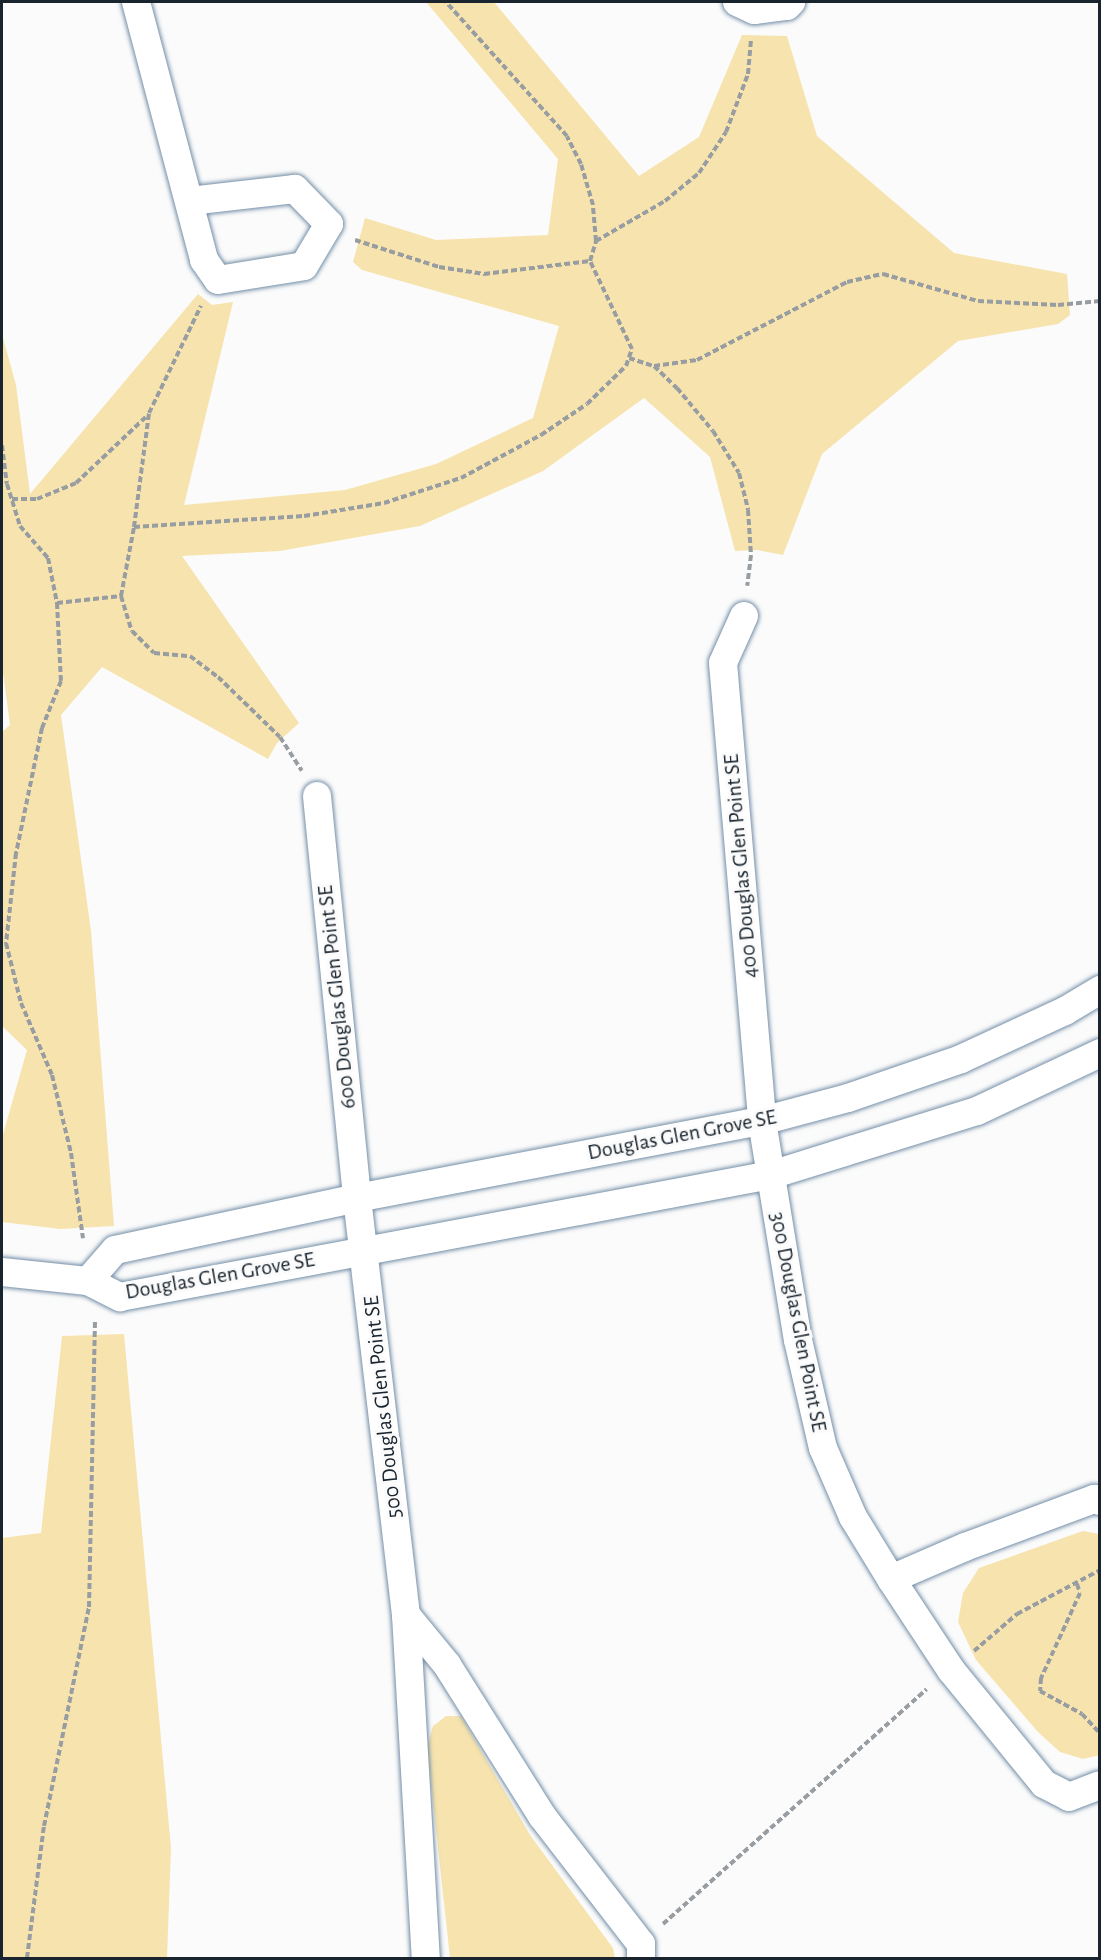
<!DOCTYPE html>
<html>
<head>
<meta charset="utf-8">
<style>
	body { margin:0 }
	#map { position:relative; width:1101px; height:1960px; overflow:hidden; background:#fbfbfb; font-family:"Alegreya Sans",sans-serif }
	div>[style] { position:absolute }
	.green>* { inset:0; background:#f6e3ae }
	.path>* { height:4px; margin-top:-2px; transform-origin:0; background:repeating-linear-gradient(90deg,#989da2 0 6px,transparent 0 9px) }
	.roads { filter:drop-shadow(0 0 2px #748fa8) drop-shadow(0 0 2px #748fa8) }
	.minor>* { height:28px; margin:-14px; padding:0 14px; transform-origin:14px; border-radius:14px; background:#fff }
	span { translate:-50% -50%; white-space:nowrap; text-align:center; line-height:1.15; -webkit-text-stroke:6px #fbfbfb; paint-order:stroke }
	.street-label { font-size:22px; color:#19242e }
	.frame { position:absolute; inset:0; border:3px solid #19242e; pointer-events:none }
</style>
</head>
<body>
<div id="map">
	<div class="green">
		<div style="clip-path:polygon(426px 2px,494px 2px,639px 176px,699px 137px,742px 35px,787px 36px,817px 136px,954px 253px,1067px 274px,1070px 315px,1058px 324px,958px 341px,822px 454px,783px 555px,757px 550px,735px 551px,710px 457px,644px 398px,543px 471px,420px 526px,280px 551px,182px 556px,299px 723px,277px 743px,268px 759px,102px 667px,61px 715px,91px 931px,114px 1226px,60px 1229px,2px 1222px,2px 1138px,27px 1050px,2px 1026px,2px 732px,10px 725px,2px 665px,2px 334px,16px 385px,30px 494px,198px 294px,212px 305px,233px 302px,184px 505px,345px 490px,436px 464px,533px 418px,559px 326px,362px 270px,353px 262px,365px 218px,436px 240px,548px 235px,558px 159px)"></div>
		<div style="clip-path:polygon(124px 1334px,171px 1848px,167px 1958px,2px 1958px,2px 1538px,41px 1533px,62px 1336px)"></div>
		<div style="clip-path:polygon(1083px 1531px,1099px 1534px,1100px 1755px,1083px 1759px,1060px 1752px,1038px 1732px,976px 1660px,958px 1622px,963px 1593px,979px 1568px)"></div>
		<div style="clip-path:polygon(446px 1716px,461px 1716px,530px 1835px,613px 1948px,615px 1958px,450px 1958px,427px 1747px,433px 1726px)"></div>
	</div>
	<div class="path">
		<div style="left:355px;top:240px;width:88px;rotate:17.8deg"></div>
		<div style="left:439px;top:267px;width:46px;rotate:8.8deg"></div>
		<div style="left:484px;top:274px;width:107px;rotate:-7deg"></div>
		<div style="left:596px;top:241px;width:80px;rotate:-30.1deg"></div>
		<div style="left:665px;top:201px;width:44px;rotate:-39.5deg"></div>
		<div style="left:699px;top:173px;width:49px;rotate:-56.6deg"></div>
		<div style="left:726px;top:132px;width:62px;rotate:-69.2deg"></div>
		<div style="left:748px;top:74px;width:34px;rotate:-85deg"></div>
		<div style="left:629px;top:358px;width:26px;rotate:18deg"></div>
		<div style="left:654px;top:366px;width:32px;rotate:44deg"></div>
		<div style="left:677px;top:388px;width:56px;rotate:50.1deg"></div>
		<div style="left:713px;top:431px;width:49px;rotate:58.2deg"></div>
		<div style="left:739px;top:473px;width:38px;rotate:76deg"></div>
		<div style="left:748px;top:510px;width:45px;rotate:86.2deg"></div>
		<div style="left:751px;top:555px;width:31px;rotate:97deg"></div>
		<div style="left:654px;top:366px;width:43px;rotate:-7.9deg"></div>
		<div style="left:697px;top:360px;width:169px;rotate:-27.5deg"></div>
		<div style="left:847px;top:282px;width:37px;rotate:-13deg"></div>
		<div style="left:883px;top:274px;width:99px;rotate:15.9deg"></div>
		<div style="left:978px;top:301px;width:80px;rotate:2.9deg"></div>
		<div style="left:1058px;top:305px;width:42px;rotate:-5.4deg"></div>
		<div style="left:2px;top:445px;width:39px;rotate:83deg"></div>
		<div style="left:7px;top:484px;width:44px;rotate:72.8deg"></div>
		<div style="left:20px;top:526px;width:43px;rotate:48.8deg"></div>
		<div style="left:48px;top:558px;width:46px;rotate:78.7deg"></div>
		<div style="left:57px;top:603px;width:78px;rotate:87.1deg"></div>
		<div style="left:61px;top:681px;width:51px;rotate:112deg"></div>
		<div style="left:42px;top:728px;width:128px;rotate:101.7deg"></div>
		<div style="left:16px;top:853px;width:91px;rotate:96.3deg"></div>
		<div style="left:6px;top:943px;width:62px;rotate:76deg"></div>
		<div style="left:21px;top:1003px;width:78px;rotate:66.7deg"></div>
		<div style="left:52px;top:1075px;width:80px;rotate:76.3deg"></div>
		<div style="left:71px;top:1153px;width:86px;rotate:82deg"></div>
		<div style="left:12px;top:499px;width:25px"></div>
		<div style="left:37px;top:499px;width:42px;rotate:-22.3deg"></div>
		<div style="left:76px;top:483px;width:100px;rotate:-43.4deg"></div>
		<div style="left:134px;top:527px;width:115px;rotate:-82.5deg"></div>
		<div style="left:149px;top:413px;width:119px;rotate:-64.1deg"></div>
		<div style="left:121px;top:596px;width:37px;rotate:73deg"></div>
		<div style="left:132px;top:631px;width:31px;rotate:45deg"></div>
		<div style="left:154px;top:653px;width:36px;rotate:5deg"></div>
		<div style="left:190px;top:656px;width:35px;rotate:37deg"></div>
		<div style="left:218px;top:677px;width:86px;rotate:44.1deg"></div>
		<div style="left:280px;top:737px;width:40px;rotate:57.1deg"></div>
		<div style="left:57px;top:603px;width:64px;rotate:-6.2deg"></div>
		<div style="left:121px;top:596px;width:70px;rotate:-79.3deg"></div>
		<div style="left:134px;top:527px;width:170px;rotate:-3.7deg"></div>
		<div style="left:304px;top:516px;width:81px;rotate:-9.2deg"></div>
		<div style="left:384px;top:503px;width:81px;rotate:-18deg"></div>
		<div style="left:461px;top:478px;width:91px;rotate:-28.3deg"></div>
		<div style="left:541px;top:435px;width:55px;rotate:-34deg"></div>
		<div style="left:587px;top:404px;width:54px;rotate:-44.3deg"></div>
		<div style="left:626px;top:366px;width:18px;rotate:-71deg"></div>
		<div style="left:632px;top:349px;width:98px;rotate:-115.5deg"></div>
		<div style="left:590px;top:261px;width:21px;rotate:-73deg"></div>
		<div style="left:596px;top:241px;width:36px;rotate:-95deg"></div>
		<div style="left:593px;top:205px;width:43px;rotate:-106.3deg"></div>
		<div style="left:581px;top:164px;width:31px;rotate:-117deg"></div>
		<div style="left:567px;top:136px;width:181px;rotate:-132.1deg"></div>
		<div style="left:1077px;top:1584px;width:9px;rotate:72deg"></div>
		<div style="left:1080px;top:1593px;width:94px;rotate:114.6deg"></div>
		<div style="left:1041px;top:1678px;width:13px;rotate:94deg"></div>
		<div style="left:1040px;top:1691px;width:48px;rotate:28.7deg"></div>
		<div style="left:1082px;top:1714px;width:26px;rotate:47deg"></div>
		<div style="left:974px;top:1651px;width:57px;rotate:-40.7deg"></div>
		<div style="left:1017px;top:1614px;width:94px;rotate:-27.9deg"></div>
		<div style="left:663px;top:1924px;width:353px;rotate:-41.7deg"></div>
		<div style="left:27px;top:1958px;width:133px;rotate:-82.7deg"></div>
		<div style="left:44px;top:1826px;width:224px;rotate:-78.4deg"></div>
		<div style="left:89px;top:1607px;width:287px;rotate:-88.8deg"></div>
	</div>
	<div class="roads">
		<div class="minor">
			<div style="left:136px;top:2px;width:267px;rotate:75.2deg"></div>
			<div style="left:204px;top:260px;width:24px;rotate:55deg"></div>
			<div style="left:218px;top:280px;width:87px;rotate:-9.2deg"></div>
			<div style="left:304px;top:266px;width:49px;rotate:-59.2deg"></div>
			<div style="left:329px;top:224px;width:49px;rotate:-134.2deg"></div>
			<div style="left:295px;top:189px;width:106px;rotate:173.5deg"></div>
			<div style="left:737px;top:2px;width:19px;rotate:25deg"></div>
			<div style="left:754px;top:10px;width:33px;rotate:-7deg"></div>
			<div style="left:787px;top:6px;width:6px;rotate:-45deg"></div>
			<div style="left:744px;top:616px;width:51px;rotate:114.1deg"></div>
			<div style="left:723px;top:663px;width:460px;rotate:85.1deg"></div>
			<div style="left:762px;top:1121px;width:222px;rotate:80.7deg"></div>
			<div style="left:798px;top:1340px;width:111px;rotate:77deg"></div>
			<div style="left:823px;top:1448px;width:75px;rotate:66.5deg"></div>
			<div style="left:853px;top:1517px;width:73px;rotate:58.5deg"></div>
			<div style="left:891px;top:1579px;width:109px;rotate:56.6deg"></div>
			<div style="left:951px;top:1670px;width:147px;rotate:50.8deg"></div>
			<div style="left:1044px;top:1784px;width:28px;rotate:27deg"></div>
			<div style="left:1069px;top:1797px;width:33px;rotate:-21deg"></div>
			<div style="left:317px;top:796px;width:404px;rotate:84.3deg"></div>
			<div style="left:357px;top:1198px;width:420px;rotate:83.3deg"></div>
			<div style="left:406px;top:1615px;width:344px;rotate:86.7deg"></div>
			<div style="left:2px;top:1272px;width:86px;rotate:6deg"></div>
			<div style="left:88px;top:1281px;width:36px;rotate:27deg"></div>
			<div style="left:120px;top:1297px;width:662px;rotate:-10.61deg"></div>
			<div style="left:771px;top:1175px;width:216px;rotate:-17.3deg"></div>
			<div style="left:977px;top:1111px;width:136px;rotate:-25.2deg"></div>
			<div style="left:88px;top:1281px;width:41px;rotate:-48.9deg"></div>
			<div style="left:115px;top:1250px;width:248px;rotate:-12.1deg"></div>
			<div style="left:357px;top:1198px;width:412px;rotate:-10.8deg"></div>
			<div style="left:762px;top:1121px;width:89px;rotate:-15deg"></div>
			<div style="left:848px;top:1098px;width:120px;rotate:-19deg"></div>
			<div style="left:961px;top:1059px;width:115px;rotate:-24.8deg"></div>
			<div style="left:1065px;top:1011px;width:41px;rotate:-31deg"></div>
			<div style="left:891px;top:1579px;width:81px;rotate:-23.4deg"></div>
			<div style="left:965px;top:1547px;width:138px;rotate:-20.4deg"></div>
			<div style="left:1094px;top:1499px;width:6px;rotate:18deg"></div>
			<div style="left:406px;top:1615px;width:65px;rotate:50.6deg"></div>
			<div style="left:447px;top:1665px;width:178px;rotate:57.8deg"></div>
			<div style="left:542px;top:1816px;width:162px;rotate:52.3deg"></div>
			<div style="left:641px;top:1944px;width:14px;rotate:90deg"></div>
		</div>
	</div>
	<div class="street-label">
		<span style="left:741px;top:866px;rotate:-95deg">400 Douglas Glen Point SE</span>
		<span style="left:337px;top:997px;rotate:-96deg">600 Douglas Glen Point SE</span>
		<span style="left:682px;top:1135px;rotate:-11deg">Douglas Glen Grove SE</span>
		<span style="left:220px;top:1276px;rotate:-10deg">Douglas Glen Grove SE</span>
		<span style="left:798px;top:1322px;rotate:79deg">300 Douglas Glen Point SE</span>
		<span style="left:383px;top:1407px;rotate:-96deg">500 Douglas Glen Point SE</span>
	</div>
	<div class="frame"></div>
</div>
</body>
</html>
